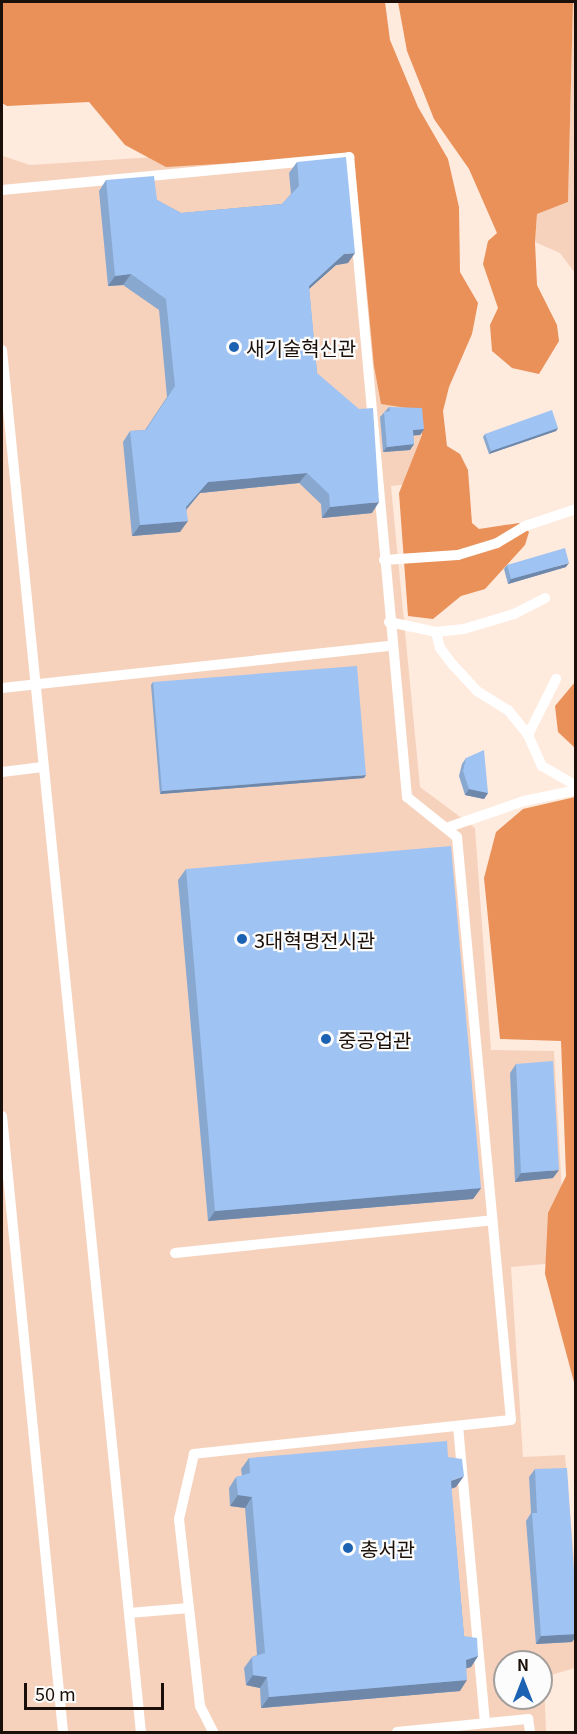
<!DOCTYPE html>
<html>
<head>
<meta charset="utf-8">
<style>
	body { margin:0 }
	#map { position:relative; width:577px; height:1734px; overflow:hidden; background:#ffeade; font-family:Georgia,"Noto Sans KR",serif }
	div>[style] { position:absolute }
	.green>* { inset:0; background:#f6d2bd }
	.forest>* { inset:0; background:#e99159 }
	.service>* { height:10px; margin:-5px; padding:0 5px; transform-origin:5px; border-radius:5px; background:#fff }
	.wall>* { inset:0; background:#89a8d0 }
	.shaded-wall>* { inset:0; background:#6f88a9 }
	.building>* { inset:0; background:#9fc3f2 }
	.dots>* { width:16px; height:16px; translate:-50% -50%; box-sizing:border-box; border:3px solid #fcfcfc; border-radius:50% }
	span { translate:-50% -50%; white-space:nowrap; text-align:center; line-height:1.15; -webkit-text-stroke:4.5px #fcfcfc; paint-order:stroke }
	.poi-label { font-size:20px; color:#1b1009 }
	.left { translate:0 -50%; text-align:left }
	.frame { position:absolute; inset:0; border:3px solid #1b1009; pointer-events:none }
	.north { position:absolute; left:493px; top:1650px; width:60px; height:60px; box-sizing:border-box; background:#fcfcfc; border:2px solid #a29e9b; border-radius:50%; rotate:0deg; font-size:16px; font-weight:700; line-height:24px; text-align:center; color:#1b1009 }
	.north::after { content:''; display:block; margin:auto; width:21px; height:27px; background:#1c62b2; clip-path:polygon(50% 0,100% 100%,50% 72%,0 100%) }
	.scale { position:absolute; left:24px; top:1683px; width:140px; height:27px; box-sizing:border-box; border:3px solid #1b1009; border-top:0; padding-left:8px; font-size:18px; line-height:21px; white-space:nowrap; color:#1b1009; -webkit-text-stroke:4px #fcfcfc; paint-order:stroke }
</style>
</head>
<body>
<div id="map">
	<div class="green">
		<div style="clip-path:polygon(573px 2px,575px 2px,575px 273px,560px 253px,535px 242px,537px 214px,568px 202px)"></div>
		<div style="clip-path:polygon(evenodd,358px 144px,421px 394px,429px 482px,391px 486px,420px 787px,475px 828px,491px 1050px,554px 1051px,566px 1262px,511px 1267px,523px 1457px,565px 1455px,575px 1569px,575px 1668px,544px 1677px,546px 1732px,2px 1732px,2px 152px,3px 156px,30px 165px,358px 144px,505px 1662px,541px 1662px,541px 1698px,505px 1698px,505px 1662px)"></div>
	</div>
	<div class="forest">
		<div style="clip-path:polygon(2px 2px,385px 2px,390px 40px,418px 107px,448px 159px,459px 207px,460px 272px,478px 303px,472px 334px,449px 387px,443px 411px,447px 446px,460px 454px,468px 470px,472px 523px,479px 529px,519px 523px,529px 532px,525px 545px,485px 589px,461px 596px,433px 619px,408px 616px,399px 493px,422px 435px,420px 410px,381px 404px,374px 366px,354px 156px,166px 167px,125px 145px,89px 102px,7px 106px,2px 103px)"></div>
		<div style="clip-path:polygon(398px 2px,573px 2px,568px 202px,537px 214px,535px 242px,537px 285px,557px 325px,559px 341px,539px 374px,512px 368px,492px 351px,490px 325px,498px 308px,483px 264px,488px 241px,497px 233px,469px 169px,434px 119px,407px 51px)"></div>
		<div style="clip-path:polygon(575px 682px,575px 748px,558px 732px,555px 706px)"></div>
		<div style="clip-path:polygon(575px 797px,576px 797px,575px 1386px,545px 1274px,548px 1213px,566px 1176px,561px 1041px,500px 1039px,484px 878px,496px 832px,523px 809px)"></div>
	</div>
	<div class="service">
		<div style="left:2px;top:190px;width:349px;rotate:-5.4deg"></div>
		<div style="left:349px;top:157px;width:643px;rotate:84.82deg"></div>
		<div style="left:407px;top:797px;width:64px;rotate:38.7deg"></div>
		<div style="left:457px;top:837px;width:585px;rotate:84.71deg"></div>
		<div style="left:511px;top:1420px;width:319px;rotate:173.9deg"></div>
		<div style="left:194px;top:1454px;width:67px;rotate:103deg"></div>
		<div style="left:179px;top:1519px;width:90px;rotate:83.6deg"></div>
		<div style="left:2px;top:350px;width:1389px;rotate:84.26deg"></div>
		<div style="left:384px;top:560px;width:74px;rotate:-3.9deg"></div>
		<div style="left:458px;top:555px;width:41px;rotate:-17.1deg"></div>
		<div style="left:497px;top:543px;width:33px;rotate:-31deg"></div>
		<div style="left:525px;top:526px;width:54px;rotate:-18.4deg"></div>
		<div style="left:389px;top:622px;width:48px;rotate:12deg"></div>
		<div style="left:436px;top:632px;width:28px;rotate:-6deg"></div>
		<div style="left:464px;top:629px;width:52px;rotate:-16.7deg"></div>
		<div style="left:514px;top:614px;width:35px;rotate:-27deg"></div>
		<div style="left:436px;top:632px;width:16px;rotate:76deg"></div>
		<div style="left:440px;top:648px;width:21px;rotate:53deg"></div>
		<div style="left:453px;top:665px;width:35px;rotate:47deg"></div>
		<div style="left:477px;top:691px;width:36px;rotate:32deg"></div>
		<div style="left:508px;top:710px;width:32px;rotate:51deg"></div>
		<div style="left:528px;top:735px;width:34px;rotate:66deg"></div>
		<div style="left:542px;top:766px;width:39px;rotate:30deg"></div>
		<div style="left:2px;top:688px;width:391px;rotate:-6.2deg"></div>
		<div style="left:528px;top:735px;width:63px;rotate:-63.4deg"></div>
		<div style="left:2px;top:772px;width:41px;rotate:-7deg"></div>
		<div style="left:446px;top:828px;width:83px;rotate:-19.1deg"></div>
		<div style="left:524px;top:801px;width:53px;rotate:-11.9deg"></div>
		<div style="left:2px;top:1116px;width:619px;rotate:84.34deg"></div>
		<div style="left:175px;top:1253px;width:319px;rotate:-5.9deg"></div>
		<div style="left:458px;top:1426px;width:298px;rotate:84.8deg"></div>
		<div style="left:129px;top:1613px;width:60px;rotate:-4.8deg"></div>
		<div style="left:189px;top:1608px;width:99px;rotate:83.6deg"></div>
		<div style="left:200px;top:1706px;width:29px;rotate:63deg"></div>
		<div style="left:397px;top:1732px;width:132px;rotate:-5.7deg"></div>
		<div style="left:528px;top:1719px;width:13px;rotate:81deg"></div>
	</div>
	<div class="wall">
		<div style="clip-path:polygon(297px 162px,348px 263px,336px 265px,309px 289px,317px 373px,372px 513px,322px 518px,321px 504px,299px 483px,200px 493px,187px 509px,180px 532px,132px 536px,123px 442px,130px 431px,145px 430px,167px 397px,159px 310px,123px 285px,108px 286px,99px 191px,106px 180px,157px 200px,181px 213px,282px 204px,291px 194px,289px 173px)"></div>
		<div style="clip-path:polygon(389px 407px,424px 429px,420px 435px,413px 435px,414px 444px,410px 450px,383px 452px,380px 417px)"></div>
		<div style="clip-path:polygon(558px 428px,556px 431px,489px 454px,483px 437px,485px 434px)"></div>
		<div style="clip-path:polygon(507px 565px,566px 567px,508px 584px,504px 569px)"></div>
		<div style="clip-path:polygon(153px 682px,364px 778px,160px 794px,151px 685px)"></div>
		<div style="clip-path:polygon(466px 758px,488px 793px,484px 799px,465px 795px,459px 776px,462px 764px)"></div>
		<div style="clip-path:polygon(186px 869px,481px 1188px,473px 1199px,208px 1221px,178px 880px)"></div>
		<div style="clip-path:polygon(516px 1064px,553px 1178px,515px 1182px,510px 1073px)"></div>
		<div style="clip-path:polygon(448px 1457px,456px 1487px,451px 1489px,464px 1636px,478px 1656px,471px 1667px,466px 1668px,460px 1691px,261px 1708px,260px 1688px,246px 1685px,244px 1668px,252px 1657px,257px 1655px,245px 1508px,230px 1506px,229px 1488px,236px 1477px,242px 1476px,241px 1469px,249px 1458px)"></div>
		<div style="clip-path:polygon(535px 1469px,576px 1601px,576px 1636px,572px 1642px,536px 1644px,526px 1521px,531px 1513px,529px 1477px)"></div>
	</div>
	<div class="shaded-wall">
		<div style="clip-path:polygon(355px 253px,348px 263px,336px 265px,301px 296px,309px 286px,344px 254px)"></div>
		<div style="clip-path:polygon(131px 274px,123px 285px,108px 286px,115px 276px)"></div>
		<div style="clip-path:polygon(558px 428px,556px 431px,489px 454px,491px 451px)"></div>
		<div style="clip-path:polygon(424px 429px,420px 435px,409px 436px,413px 430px)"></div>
		<div style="clip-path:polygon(414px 444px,410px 450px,383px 452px,387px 447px)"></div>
		<div style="clip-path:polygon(307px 473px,299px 483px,200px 493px,179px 518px,186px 507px,208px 482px)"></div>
		<div style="clip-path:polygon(379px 502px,372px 513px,322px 518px,330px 507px)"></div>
		<div style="clip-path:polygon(188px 521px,180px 532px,132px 536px,140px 525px)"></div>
		<div style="clip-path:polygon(569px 563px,566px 567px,508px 584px,511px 579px)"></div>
		<div style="clip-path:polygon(366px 775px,364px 778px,160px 794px,162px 791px)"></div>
		<div style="clip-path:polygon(469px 789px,488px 793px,484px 799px,465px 795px)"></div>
		<div style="clip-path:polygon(559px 1170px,553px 1178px,515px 1182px,521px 1173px)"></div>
		<div style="clip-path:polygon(481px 1188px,473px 1199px,208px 1221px,215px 1211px)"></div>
		<div style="clip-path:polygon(464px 1476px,456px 1487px,443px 1491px,451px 1481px)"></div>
		<div style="clip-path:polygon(238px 1495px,252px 1497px,245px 1508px,230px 1506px)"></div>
		<div style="clip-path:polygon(576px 1634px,576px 1636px,572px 1642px,536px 1644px,541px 1636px)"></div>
		<div style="clip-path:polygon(478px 1656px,471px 1667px,458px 1671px,466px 1660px)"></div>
		<div style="clip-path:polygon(253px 1675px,267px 1677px,260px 1688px,246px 1685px)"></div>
		<div style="clip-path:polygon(467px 1680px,460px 1691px,261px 1708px,269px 1697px)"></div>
	</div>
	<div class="building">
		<div style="clip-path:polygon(346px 157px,355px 253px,344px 254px,309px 286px,317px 373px,359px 409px,373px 408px,379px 502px,330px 507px,329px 494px,307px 473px,208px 482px,186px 507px,188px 521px,140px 525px,130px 431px,146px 430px,175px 386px,166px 299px,131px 274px,115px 276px,106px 180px,154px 176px,157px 200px,181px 213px,282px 204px,299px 186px,297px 162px)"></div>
		<div style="clip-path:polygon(389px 407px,422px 408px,424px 429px,413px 430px,414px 444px,387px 447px,384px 412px,390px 411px)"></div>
		<div style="clip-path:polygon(552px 410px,558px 428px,491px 451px,485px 434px)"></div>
		<div style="clip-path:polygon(565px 548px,569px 563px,511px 579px,507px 565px)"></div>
		<div style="clip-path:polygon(357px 666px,366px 775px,162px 791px,153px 682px)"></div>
		<div style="clip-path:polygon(484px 750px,488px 793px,469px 789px,463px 771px,466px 758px)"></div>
		<div style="clip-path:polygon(451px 846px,481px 1188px,215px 1211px,186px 869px)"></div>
		<div style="clip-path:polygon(553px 1061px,559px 1170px,521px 1173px,516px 1064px)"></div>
		<div style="clip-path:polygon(447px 1441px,448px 1457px,462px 1459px,464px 1476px,451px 1481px,464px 1636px,477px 1638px,478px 1656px,466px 1660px,467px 1680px,269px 1697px,267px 1677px,253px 1675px,252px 1657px,265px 1653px,252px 1497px,238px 1495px,236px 1477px,250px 1473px,249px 1458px)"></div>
		<div style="clip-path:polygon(567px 1468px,576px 1601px,576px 1634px,541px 1636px,532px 1513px,537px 1513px,535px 1469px)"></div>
	</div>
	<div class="dots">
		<div style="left:234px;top:347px;background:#1c62b2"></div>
		<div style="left:242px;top:939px;background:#1c62b2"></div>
		<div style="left:326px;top:1039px;background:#1c62b2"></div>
		<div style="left:348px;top:1548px;background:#1c62b2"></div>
	</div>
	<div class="poi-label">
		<span class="left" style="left:246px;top:347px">새기술혁신관</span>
		<span class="left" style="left:254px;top:939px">3대혁명전시관</span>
		<span class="left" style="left:338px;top:1039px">중공업관</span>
		<span class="left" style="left:360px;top:1548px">총서관</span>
	</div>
	<div class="frame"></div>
	<div class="north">N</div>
	<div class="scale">50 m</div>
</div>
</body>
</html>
